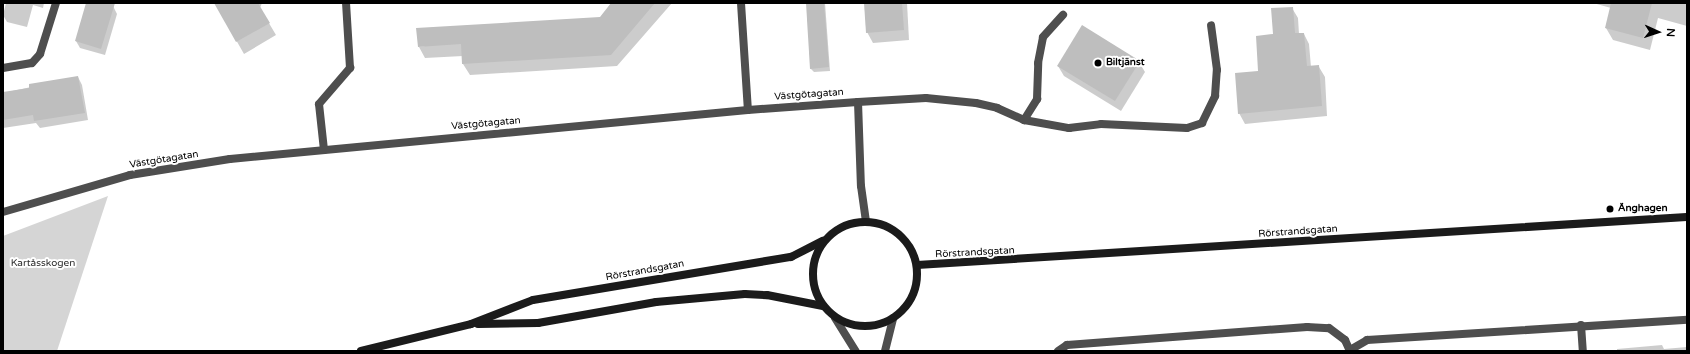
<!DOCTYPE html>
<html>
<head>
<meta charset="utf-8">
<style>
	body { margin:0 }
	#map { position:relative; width:1690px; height:354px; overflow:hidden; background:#fff; font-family:"Varela Round",sans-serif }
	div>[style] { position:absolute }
	.green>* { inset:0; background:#d5d5d5 }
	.shadow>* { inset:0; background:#0003 }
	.building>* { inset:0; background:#bebebe }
	.service>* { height:8px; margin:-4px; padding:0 4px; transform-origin:4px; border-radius:4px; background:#4e4e4e }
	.minor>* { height:8px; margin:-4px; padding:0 4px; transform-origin:4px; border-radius:4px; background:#4e4e4e }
	.secondary>* { height:8px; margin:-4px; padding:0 4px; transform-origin:4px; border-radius:4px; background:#1b1b1b }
	.secondary>.ring { margin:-4px; padding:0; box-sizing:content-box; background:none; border:8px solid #1b1b1b; border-radius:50% }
	.dots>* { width:11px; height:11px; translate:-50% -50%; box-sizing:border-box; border:2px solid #fff; border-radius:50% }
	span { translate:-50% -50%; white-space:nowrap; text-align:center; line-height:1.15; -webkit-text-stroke:4px #fff; paint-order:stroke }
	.poi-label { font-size:10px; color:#000; font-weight:700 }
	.left { translate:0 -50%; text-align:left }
	.street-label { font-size:10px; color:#000 }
	.park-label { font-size:10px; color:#2c2c2c }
	.frame { position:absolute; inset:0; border:4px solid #000; pointer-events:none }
	.north { position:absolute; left:1638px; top:12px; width:40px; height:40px; -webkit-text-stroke:3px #fff; paint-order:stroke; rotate:93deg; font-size:11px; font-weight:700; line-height:16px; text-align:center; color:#000 }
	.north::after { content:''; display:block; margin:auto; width:14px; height:18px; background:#000; clip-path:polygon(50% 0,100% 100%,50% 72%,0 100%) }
</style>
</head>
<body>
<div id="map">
	<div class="green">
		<div style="clip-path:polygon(108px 196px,57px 351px,3px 351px,3px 236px)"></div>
	</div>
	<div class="shadow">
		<div style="clip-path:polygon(6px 3px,44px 3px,43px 8px,33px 5px,27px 27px,7px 22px,3px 15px)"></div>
		<div style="clip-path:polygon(87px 3px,113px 6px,117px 14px,105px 55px,80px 48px,76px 41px)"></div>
		<div style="clip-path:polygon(215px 3px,262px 3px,260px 8px,276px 35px,244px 54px)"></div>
		<div style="clip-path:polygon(612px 3px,672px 3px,617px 66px,470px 75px,463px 64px,463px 56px,425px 58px,419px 47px,601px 18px)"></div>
		<div style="clip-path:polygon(807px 3px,825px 3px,830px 71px,814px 72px,811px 69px)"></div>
		<div style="clip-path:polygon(865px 3px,907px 3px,909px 40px,873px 43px,867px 32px)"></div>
		<div style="clip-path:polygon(1593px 3px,1687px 3px,1687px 26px,1658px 18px,1650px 50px,1613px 40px,1606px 28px,1611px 8px)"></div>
		<div style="clip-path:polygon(1292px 8px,1298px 18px,1299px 34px,1304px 34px,1309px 44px,1311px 67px,1319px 67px,1325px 77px,1327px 116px,1245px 124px,1239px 113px,1274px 35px)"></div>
		<div style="clip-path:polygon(1139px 62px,1145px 72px,1121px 111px,1064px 76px,1058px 66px)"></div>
		<div style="clip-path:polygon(78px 77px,82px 85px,88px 120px,40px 128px,36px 123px,3px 128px,3px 93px)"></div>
		<div style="clip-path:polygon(1662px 345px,1664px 349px,1687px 347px,1687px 351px,1617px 351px,1617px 349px)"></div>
	</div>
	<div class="building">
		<div style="clip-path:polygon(86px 3px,115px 3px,101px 49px,75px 41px)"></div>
		<div style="clip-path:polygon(214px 3px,258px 3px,270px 23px,236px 42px)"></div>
		<div style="clip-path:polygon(611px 3px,655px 3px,611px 55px,462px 64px,461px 44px,418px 47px,416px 28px,600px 17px)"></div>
		<div style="clip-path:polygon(806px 3px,824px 3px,829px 67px,810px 69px)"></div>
		<div style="clip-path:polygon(864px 3px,902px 3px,904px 30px,866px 33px)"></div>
		<div style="clip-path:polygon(1611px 3px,1652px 3px,1643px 38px,1605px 28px)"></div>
		<div style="clip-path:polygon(1293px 7px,1295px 33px,1304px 33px,1307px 66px,1319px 65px,1322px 106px,1238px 114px,1235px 73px,1258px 71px,1256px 36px,1273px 34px,1271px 8px)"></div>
		<div style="clip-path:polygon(1082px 25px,1140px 61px,1115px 101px,1057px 66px)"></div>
		<div style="clip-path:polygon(78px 76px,85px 113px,34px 121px,33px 115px,3px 120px,3px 92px,29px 88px,29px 84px)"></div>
	</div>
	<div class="service">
		<div style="left:741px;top:3px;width:107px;rotate:86.3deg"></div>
		<div style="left:926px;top:98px;width:50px;rotate:5.7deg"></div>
		<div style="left:976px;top:103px;width:22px;rotate:13deg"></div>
		<div style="left:997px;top:108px;width:30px;rotate:24deg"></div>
		<div style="left:1024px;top:120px;width:46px;rotate:10.1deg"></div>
		<div style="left:1069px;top:128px;width:32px;rotate:-7deg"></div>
		<div style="left:1101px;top:124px;width:86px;rotate:2.7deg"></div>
		<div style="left:1187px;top:128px;width:16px;rotate:-18deg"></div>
		<div style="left:1202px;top:123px;width:30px;rotate:-64deg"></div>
		<div style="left:1215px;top:96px;width:26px;rotate:-86deg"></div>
		<div style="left:1217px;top:70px;width:45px;rotate:-97.6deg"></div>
		<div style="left:1024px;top:120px;width:25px;rotate:-58deg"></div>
		<div style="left:1037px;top:99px;width:36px;rotate:-88deg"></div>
		<div style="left:1038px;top:63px;width:26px;rotate:-79deg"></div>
		<div style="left:1043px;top:37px;width:30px;rotate:-48deg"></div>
		<div style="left:324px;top:150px;width:46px;rotate:-96.2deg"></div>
		<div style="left:319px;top:104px;width:48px;rotate:-49.3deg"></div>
		<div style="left:350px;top:68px;width:65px;rotate:-93.5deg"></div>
		<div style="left:835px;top:318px;width:39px;rotate:58deg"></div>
		<div style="left:1581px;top:325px;width:26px;rotate:86deg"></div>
		<div style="left:1350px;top:350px;width:20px;rotate:-30deg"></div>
		<div style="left:1367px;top:340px;width:321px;rotate:-3.6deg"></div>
		<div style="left:885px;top:351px;width:34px;rotate:-76deg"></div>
		<div style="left:1058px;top:351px;width:11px;rotate:-34deg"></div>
		<div style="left:1067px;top:345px;width:241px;rotate:-4.3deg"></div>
		<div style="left:1307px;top:327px;width:22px;rotate:3deg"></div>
		<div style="left:1329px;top:328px;width:20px;rotate:37deg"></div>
		<div style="left:1345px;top:340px;width:12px;rotate:66deg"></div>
	</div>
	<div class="minor">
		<div style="left:3px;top:68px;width:29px;rotate:-10deg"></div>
		<div style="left:32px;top:63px;width:12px;rotate:-48deg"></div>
		<div style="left:40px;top:54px;width:53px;rotate:-72.6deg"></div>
		<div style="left:858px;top:102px;width:68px;rotate:-3.4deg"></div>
		<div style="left:3px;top:212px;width:132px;rotate:-16.2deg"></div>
		<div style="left:130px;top:175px;width:101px;rotate:-9.1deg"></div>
		<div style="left:230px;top:159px;width:520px;rotate:-5.4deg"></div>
		<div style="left:748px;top:110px;width:110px;rotate:-4.2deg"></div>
		<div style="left:858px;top:102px;width:84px;rotate:88deg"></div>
		<div style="left:861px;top:186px;width:35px;rotate:82deg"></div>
	</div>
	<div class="secondary">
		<div class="ring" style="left:813px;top:222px;width:96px;height:96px"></div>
		<div style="left:917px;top:265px;width:771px;rotate:-3.57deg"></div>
		<div style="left:478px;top:324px;width:60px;rotate:-1deg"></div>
		<div style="left:538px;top:323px;width:120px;rotate:-10.1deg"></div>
		<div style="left:656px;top:302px;width:89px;rotate:-5.1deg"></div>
		<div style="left:745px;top:294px;width:22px;rotate:3deg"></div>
		<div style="left:767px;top:295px;width:57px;rotate:11.1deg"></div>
		<div style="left:361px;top:351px;width:113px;rotate:-13.8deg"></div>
		<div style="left:471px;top:324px;width:66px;rotate:-21.2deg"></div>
		<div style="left:533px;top:300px;width:262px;rotate:-9.5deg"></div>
		<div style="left:791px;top:257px;width:36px;rotate:-27deg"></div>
	</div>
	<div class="dots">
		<div style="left:1098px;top:63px;background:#000"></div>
		<div style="left:1610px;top:209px;background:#000"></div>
	</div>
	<div class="poi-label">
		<span class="left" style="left:1106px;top:63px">Biltjänst</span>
		<span class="left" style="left:1618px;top:209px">Änghagen</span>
	</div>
	<div class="street-label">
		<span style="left:809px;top:95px;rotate:-4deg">Västgötagatan</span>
		<span style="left:486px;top:124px;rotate:-5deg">Västgötagatan</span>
		<span style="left:164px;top:160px;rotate:-9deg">Västgötagatan</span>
		<span style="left:1298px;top:232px;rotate:-4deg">Rörstrandsgatan</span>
		<span style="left:975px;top:253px;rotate:-3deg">Rörstrandsgatan</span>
		<span style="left:645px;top:271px;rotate:-10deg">Rörstrandsgatan</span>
	</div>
	<div class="park-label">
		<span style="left:43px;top:264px">Kartåsskogen</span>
	</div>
	<div class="frame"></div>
	<div class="north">N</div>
</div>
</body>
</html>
